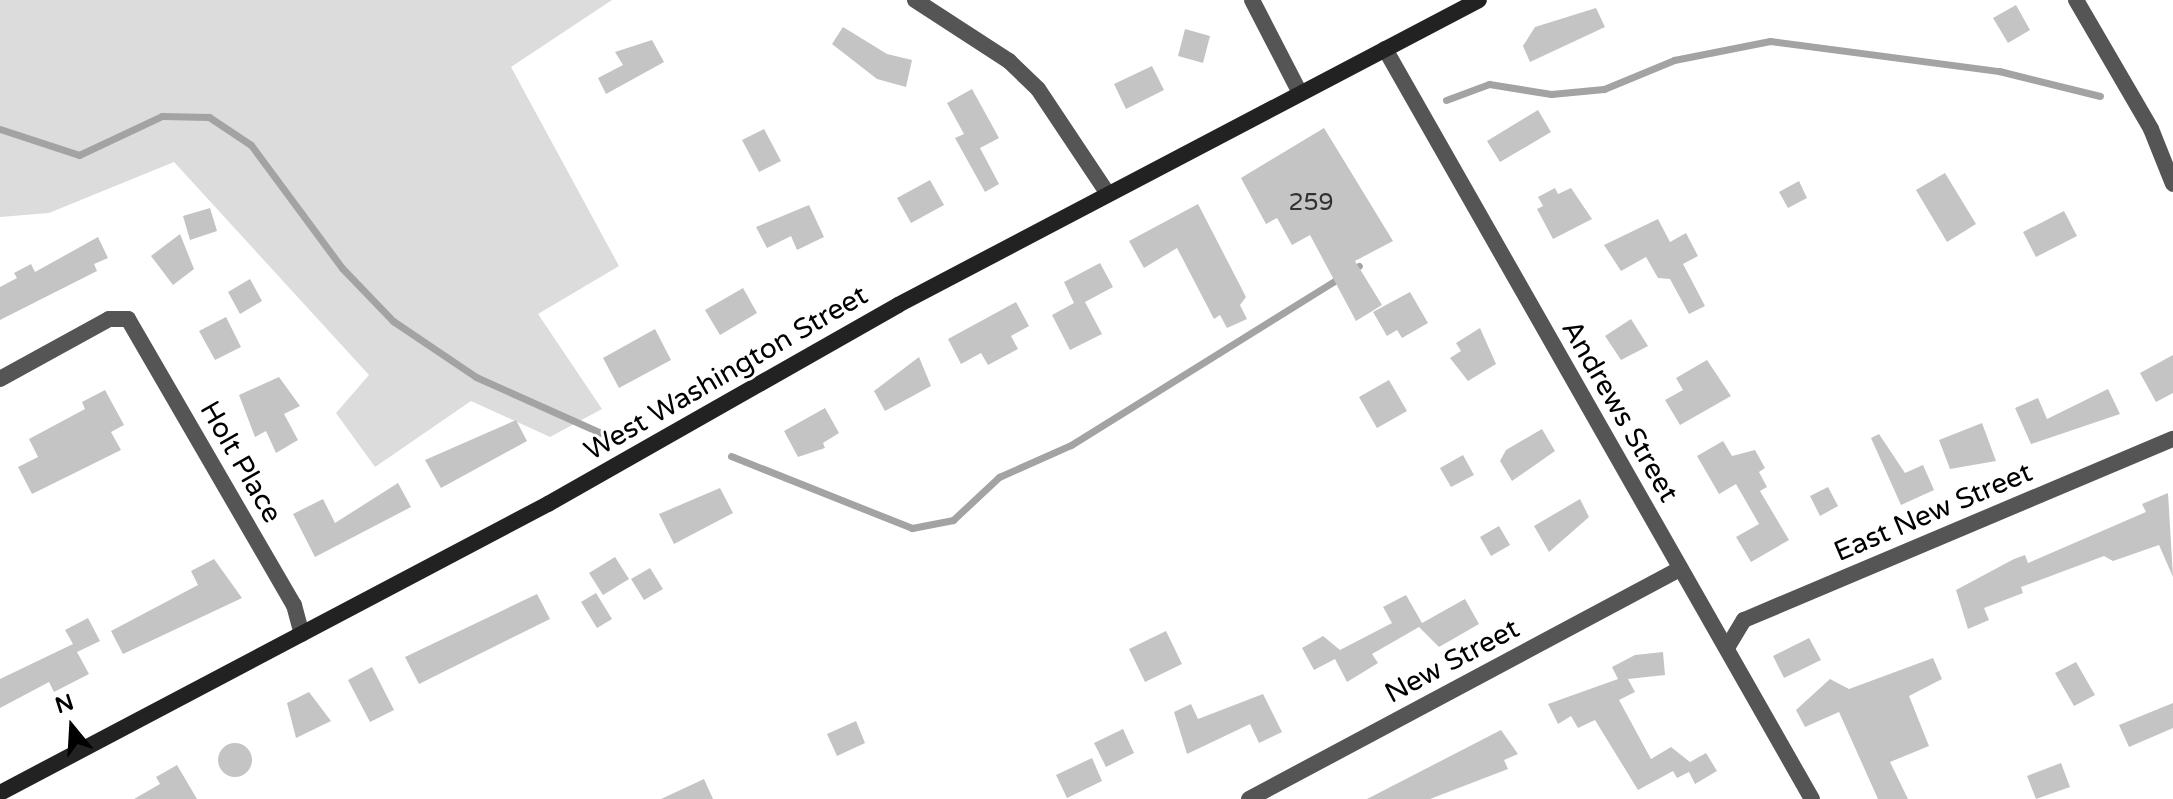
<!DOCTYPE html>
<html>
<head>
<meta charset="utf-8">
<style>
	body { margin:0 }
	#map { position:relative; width:2173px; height:799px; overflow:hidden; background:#fff; font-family:"Varela Round",sans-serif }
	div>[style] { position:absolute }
	.green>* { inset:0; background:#dcdcdc }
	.stream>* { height:7px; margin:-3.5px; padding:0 3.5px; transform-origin:3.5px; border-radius:3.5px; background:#a3a3a3 }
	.building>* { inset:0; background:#c4c4c4 }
	.round { border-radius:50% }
	.street>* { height:16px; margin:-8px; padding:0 8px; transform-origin:8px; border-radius:8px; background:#555 }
	.secondary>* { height:16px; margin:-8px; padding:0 8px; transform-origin:8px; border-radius:8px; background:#222 }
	span { translate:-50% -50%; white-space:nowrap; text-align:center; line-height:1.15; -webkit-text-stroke:6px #fff; paint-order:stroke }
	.number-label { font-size:24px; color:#313131 }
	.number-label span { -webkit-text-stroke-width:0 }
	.street-label { font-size:28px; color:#000 }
	.north { position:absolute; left:32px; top:687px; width:80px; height:80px; -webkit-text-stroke:6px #fff; paint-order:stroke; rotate:342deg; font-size:22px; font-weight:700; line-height:32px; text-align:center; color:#000 }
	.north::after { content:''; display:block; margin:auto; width:28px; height:36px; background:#000; clip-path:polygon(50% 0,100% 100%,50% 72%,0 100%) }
</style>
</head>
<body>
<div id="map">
	<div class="green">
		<div style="clip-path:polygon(0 0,612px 0,511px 67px,619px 266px,538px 314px,602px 409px,550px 437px,471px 401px,375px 467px,336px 413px,369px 375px,174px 162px,49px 213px,0 217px)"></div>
	</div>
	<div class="stream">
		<div style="left:1446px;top:100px;width:46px;rotate:-20.4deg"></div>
		<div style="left:1489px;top:84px;width:63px;rotate:9.2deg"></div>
		<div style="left:1551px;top:94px;width:53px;rotate:-5.4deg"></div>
		<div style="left:1604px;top:89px;width:76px;rotate:-22.5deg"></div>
		<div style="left:1674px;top:60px;width:98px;rotate:-11.2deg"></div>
		<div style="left:1770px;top:41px;width:231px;rotate:7.5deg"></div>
		<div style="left:1999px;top:71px;width:104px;rotate:13.9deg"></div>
		<div style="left:0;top:129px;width:83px;rotate:18.2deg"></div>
		<div style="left:79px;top:155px;width:92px;rotate:-25.2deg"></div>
		<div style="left:162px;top:116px;width:47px;rotate:1.2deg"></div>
		<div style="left:209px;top:117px;width:50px;rotate:33.7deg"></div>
		<div style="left:251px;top:145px;width:153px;rotate:53.5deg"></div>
		<div style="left:342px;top:268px;width:74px;rotate:46.1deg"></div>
		<div style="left:393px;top:321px;width:100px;rotate:34deg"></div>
		<div style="left:476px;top:377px;width:137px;rotate:24.1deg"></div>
		<div style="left:731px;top:456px;width:195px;rotate:21.7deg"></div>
		<div style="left:912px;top:528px;width:42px;rotate:-11deg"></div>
		<div style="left:953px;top:520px;width:63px;rotate:-43.1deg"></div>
		<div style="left:999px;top:477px;width:79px;rotate:-24deg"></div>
		<div style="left:1071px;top:445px;width:339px;rotate:-31.9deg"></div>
	</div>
	<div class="building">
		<div style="clip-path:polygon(2016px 5px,2030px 30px,2008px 43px,1993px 18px)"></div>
		<div style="clip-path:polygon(1596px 8px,1605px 27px,1530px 62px,1523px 46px,1535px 27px)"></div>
		<div style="clip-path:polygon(843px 27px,887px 54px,912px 60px,906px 87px,877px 79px,832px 44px)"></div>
		<div style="clip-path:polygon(1185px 29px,1210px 36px,1203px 63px,1178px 56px)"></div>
		<div style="clip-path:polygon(652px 40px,664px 62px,606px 94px,598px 78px,623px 65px,615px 52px)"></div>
		<div style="clip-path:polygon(1152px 66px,1164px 90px,1126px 109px,1114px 84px)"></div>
		<div style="clip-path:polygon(972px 89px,999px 138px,980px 148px,999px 184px,985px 192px,955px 138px,964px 134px,947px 103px)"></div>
		<div style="clip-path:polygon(1538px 110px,1551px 132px,1500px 162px,1487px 141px)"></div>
		<div style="clip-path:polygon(1324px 128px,1393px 241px,1355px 261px,1382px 305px,1356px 321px,1310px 235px,1292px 245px,1277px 218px,1266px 224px,1241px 178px)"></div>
		<div style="clip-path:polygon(764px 129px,781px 161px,759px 172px,742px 140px)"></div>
		<div style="clip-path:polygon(1945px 173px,1976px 224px,1947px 242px,1916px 190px)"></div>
		<div style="clip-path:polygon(930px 180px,944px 205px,911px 223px,897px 198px)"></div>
		<div style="clip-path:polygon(1799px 181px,1807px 198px,1788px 208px,1779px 192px)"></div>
		<div style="clip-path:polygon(1555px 188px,1558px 194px,1571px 188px,1592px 219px,1553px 239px,1537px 209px,1543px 206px,1538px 197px)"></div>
		<div style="clip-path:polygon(1198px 204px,1246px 297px,1240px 305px,1247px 319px,1227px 328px,1220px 315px,1214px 319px,1177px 248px,1144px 268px,1129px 241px)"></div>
		<div style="clip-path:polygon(809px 205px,824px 237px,797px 250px,791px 236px,767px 248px,756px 227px)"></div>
		<div style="clip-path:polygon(210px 208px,217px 231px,190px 240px,183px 216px)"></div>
		<div style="clip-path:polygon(2064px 211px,2077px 236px,2036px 257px,2023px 232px)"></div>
		<div style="clip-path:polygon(1658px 219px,1670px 242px,1686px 233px,1698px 256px,1683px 264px,1705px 306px,1689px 314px,1670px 279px,1658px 278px,1646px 257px,1621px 271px,1604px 245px)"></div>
		<div style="clip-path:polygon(180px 234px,194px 269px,173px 285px,151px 256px)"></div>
		<div style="clip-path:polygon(98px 237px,108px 258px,94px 264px,97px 271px,0 320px,0 287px,17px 278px,14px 273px,31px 264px,35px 272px)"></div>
		<div style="clip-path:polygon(1100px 263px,1113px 287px,1085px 302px,1102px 334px,1070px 350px,1052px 315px,1074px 303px,1064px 282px)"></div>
		<div style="clip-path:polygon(250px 279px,262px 301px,240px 314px,228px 292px)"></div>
		<div style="clip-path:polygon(743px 288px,757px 313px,720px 335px,705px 310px)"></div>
		<div style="clip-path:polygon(1410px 292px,1428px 323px,1402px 338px,1397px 330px,1387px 336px,1373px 312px)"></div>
		<div style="clip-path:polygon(1016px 302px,1029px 326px,1011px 336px,1018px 349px,988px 365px,981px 353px,961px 364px,948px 339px)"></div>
		<div style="clip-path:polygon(226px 317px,241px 347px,215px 360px,199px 331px)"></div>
		<div style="clip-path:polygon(1631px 319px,1648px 346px,1621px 360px,1605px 336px)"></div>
		<div style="clip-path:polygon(1480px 328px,1496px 364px,1468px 381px,1450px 358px,1461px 351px,1456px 343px)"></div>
		<div style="clip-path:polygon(655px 329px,671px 360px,619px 388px,603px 358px)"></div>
		<div style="clip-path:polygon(2173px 355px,2173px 393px,2156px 402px,2140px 373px)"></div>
		<div style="clip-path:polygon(919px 357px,931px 386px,885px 411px,874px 391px)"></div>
		<div style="clip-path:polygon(1707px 360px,1731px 396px,1680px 425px,1665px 400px,1683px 390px,1676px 378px)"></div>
		<div style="clip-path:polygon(279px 377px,300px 406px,284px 414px,298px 440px,276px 453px,266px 431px,255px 437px,239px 395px)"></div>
		<div style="clip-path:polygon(1389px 380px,1407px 411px,1377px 428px,1359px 397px)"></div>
		<div style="clip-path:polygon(2108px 389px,2120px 414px,2031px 444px,2015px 408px,2038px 398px,2047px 419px)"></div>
		<div style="clip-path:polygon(105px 390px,124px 425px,111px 432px,121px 450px,32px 494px,18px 467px,38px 457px,29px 439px,85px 409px,82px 402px)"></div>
		<div style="clip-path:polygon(825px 408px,839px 433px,823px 443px,825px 448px,798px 457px,784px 431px)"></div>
		<div style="clip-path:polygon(516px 420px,527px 441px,441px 488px,425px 460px)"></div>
		<div style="clip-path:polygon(1982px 423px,1996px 461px,1950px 469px,1939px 440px)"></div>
		<div style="clip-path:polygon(1542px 429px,1555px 451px,1512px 481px,1500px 461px,1506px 450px)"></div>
		<div style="clip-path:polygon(1879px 434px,1905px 473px,1923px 465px,1934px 490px,1901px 505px,1871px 438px)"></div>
		<div style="clip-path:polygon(1723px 441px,1732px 456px,1755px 450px,1765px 468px,1759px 472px,1767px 487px,1760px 491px,1789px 540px,1751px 562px,1736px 537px,1759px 524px,1736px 484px,1719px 494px,1697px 456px)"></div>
		<div style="clip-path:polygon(1463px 455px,1474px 475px,1451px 487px,1440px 468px)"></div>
		<div style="clip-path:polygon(398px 483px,411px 507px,315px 557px,293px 514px,323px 499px,335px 523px)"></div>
		<div style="clip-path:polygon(1828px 487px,1838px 506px,1820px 516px,1810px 496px)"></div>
		<div style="clip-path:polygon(720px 488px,733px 513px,674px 544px,659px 514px)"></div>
		<div style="clip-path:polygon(2168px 493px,2173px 577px,2159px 545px,2113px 561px,2104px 556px,2021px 587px,2023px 593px,1984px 608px,1989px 620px,1968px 629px,1956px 590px,2014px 559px,2025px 555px,2028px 563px,2146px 512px,2142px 504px)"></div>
		<div style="clip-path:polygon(1580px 499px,1589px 517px,1549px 552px,1534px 526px)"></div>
		<div style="clip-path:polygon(1499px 526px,1510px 545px,1491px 556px,1480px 537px)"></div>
		<div style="clip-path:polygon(615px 557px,629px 579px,603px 595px,589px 573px)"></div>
		<div style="clip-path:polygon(214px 559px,242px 598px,123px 654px,111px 631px,198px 585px,191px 571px)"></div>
		<div style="clip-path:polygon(650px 568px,663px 589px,644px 600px,631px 579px)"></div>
		<div style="clip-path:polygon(596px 593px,612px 619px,597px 628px,581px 602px)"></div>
		<div style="clip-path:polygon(537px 594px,550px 619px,419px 684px,405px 657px)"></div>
		<div style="clip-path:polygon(1406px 595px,1422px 623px,1465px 599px,1479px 624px,1439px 647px,1419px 627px,1372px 654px,1378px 663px,1347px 682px,1335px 659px,1314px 670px,1302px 648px,1323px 636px,1340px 650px,1392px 623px,1383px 607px)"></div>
		<div style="clip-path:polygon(88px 618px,100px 641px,77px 652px,89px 674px,54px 692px,49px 682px,0 708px,0 679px,73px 644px,65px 630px)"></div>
		<div style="clip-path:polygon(1166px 631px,1182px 664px,1145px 682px,1129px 649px)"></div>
		<div style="clip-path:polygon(1809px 638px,1821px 660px,1784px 678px,1773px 656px)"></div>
		<div style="clip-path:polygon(1663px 652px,1665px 675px,1628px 679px,1635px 692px,1619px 700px,1651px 759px,1671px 747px,1690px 762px,1706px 753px,1717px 771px,1695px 784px,1689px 772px,1677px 778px,1673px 771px,1638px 790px,1595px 720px,1578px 728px,1571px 716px,1558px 724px,1548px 704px,1618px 679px,1612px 667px,1635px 655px)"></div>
		<div style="clip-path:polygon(1933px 658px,1942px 679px,1909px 696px,1929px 746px,1890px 762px,1908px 799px,1878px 799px,1839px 712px,1805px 727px,1796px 710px,1830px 679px,1849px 689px)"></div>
		<div style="clip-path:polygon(2076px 662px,2095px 695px,2074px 706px,2055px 673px)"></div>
		<div style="clip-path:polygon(372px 667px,394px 710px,370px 722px,348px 680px)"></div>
		<div style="clip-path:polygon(309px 692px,331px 721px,296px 738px,287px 703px)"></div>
		<div style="clip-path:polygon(1263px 694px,1282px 732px,1259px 743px,1250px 724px,1187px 754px,1174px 712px,1191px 704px,1198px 719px)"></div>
		<div style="clip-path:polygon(2173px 703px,2173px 728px,2129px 747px,2119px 725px)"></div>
		<div style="clip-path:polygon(856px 721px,865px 743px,837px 756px,827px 734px)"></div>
		<div style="clip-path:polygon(1123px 729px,1134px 753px,1106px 767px,1094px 743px)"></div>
		<div style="clip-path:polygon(1501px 730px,1518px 754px,1504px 760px,1508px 769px,1430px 799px,1367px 799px)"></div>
		<div class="round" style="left:218px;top:743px;width:34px;height:34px"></div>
		<div style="clip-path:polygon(1092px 758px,1102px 781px,1067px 798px,1056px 775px)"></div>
		<div style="clip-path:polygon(2061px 763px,2070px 787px,2036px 799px,2027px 776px)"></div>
		<div style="clip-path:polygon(177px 765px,197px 799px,134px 799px,160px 784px,156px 777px)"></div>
		<div style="clip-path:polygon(704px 779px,713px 799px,661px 799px)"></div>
	</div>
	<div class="street">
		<div style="left:915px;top:0;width:112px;rotate:33deg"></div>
		<div style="left:1009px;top:61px;width:40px;rotate:44deg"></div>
		<div style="left:1038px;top:89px;width:126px;rotate:56.3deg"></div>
		<div style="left:1252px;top:0;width:105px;rotate:62.7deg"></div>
		<div style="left:2076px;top:0;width:149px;rotate:59.8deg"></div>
		<div style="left:2151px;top:129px;width:59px;rotate:68.2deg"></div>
		<div style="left:1385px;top:49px;width:863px;rotate:60.35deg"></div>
		<div style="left:0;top:379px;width:124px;rotate:-28.8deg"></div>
		<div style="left:109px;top:319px;width:19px"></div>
		<div style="left:128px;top:319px;width:331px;rotate:59.9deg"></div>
		<div style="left:294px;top:605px;width:30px;rotate:75deg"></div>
		<div style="left:1727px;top:648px;width:33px;rotate:-59deg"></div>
		<div style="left:1744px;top:620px;width:466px;rotate:-22.9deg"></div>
		<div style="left:1249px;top:799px;width:489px;rotate:-28.1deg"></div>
	</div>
	<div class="secondary">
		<div style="left:0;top:793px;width:620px;rotate:-27.81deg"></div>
		<div style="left:548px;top:504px;width:403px;rotate:-29.6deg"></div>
		<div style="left:898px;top:305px;width:656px;rotate:-27.7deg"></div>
	</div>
	<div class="number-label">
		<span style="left:1311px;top:203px">259</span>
	</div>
	<div class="street-label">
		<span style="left:726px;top:373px;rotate:-30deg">West Washington Street</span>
		<span style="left:1620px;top:411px;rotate:60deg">Andrews Street</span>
		<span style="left:241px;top:462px;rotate:60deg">Holt Place</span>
		<span style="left:1933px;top:512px;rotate:-23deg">East New Street</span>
		<span style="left:1452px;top:661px;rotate:-28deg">New Street</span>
	</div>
	<div class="north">N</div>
</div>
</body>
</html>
